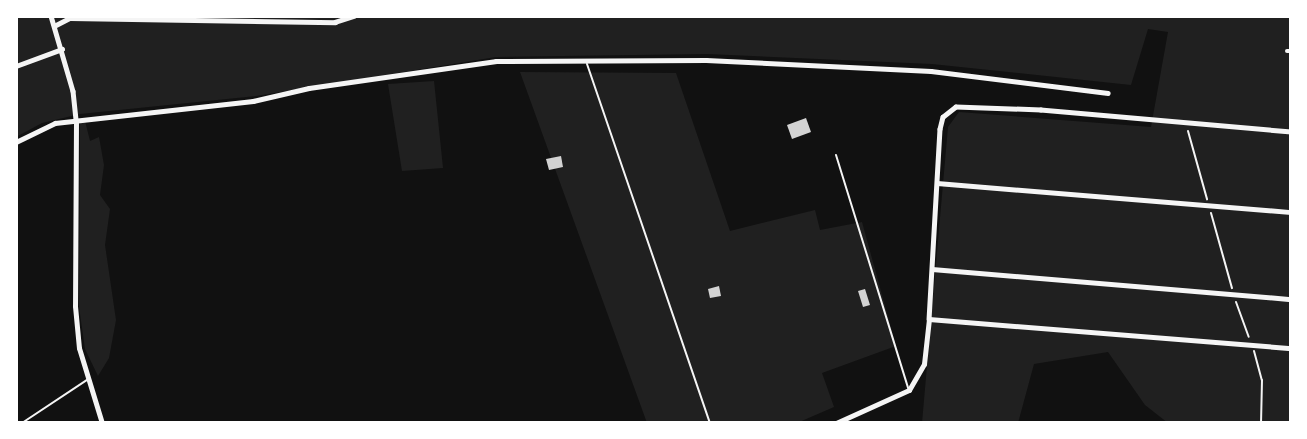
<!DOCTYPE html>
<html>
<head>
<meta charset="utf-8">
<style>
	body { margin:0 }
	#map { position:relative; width:1307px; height:439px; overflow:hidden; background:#111; font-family:Arial,sans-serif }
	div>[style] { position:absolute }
	.green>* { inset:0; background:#202020 }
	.building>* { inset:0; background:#d3d3d3 }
	.path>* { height:2px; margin:-1px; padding:0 1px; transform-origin:1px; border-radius:1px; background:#f5f5f5 }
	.service>* { height:2px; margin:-1px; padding:0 1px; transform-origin:1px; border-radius:1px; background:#f5f5f5 }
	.minor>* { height:4.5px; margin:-2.25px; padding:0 2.25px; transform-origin:2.25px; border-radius:2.25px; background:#f5f5f5 }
	.tertiary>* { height:5px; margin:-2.5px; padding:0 2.5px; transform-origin:2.5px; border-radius:2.5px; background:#f5f5f5 }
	span { translate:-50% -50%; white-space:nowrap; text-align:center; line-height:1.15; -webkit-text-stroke:4px #fff; paint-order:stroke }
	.frame { position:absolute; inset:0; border:18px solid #fff; pointer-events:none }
</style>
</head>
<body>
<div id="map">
	<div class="green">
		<div style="clip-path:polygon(16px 16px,1291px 16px,1291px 423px,1168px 423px,1145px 405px,1108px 352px,1034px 364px,1018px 423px,922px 423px,948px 127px,959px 112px,1151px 127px,1168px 32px,1148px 29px,1131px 85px,932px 64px,707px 54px,496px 57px,256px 96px,80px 114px,42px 123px,16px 137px)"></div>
		<div style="clip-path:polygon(520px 72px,676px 73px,730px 231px,815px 210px,820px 230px,862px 222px,896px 346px,822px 373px,834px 407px,797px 423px,647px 423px)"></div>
		<div style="clip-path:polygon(434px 81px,443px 168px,402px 171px,388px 84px)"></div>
		<div style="clip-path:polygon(85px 121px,90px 141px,99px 137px,104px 165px,100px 195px,110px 209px,105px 245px,116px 320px,109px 358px,98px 376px,85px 349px,79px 307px,80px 123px)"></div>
	</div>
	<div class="building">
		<div style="clip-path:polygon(806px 118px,811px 132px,792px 139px,787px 125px)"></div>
		<div style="clip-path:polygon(561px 156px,563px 167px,549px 170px,546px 159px)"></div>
		<div style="clip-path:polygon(719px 286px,721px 296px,710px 298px,708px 289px)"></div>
		<div style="clip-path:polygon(865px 289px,870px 305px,863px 307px,858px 291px)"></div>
	</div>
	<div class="path">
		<div style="left:1188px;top:131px;width:71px;rotate:74.4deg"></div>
		<div style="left:1211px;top:213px;width:78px;rotate:74.4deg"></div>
		<div style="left:1236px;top:302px;width:37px;rotate:70deg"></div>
		<div style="left:1254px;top:351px;width:30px;rotate:75deg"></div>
		<div style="left:1262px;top:380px;width:43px;rotate:91.3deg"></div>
	</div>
	<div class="service">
		<div style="left:587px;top:64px;width:379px;rotate:71.1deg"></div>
		<div style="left:836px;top:155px;width:244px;rotate:72.8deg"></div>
		<div style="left:22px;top:423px;width:78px;rotate:-33.5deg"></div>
	</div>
	<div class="minor">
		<div style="left:51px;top:16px;width:78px;rotate:73.7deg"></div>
		<div style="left:73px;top:91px;width:30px;rotate:84deg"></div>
		<div style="left:54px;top:26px;width:18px;rotate:-27deg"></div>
		<div style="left:70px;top:18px;width:265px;rotate:0.9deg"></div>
		<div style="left:335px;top:22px;width:20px;rotate:-18deg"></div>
		<div style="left:1287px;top:51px;width:4px"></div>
		<div style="left:16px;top:66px;width:49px;rotate:-20.3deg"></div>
		<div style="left:1291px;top:132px;width:251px;rotate:-175deg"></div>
		<div style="left:1041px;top:110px;width:85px;rotate:-178deg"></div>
		<div style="left:956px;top:107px;width:16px;rotate:142deg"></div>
		<div style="left:943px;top:117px;width:12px;rotate:104deg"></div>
		<div style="left:940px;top:129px;width:190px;rotate:93.3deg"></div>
		<div style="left:929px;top:319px;width:363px;rotate:4.6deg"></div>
		<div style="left:16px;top:142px;width:43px;rotate:-26deg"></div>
		<div style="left:55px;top:123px;width:199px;rotate:-6.3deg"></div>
		<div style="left:253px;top:101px;width:57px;rotate:-13.1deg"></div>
		<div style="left:309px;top:88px;width:189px;rotate:-8.2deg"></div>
		<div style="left:496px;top:61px;width:210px;rotate:-0.3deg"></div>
		<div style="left:706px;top:60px;width:225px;rotate:2.8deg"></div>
		<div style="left:931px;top:71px;width:178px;rotate:7.1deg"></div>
		<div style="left:937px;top:183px;width:355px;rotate:4.7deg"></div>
		<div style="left:932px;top:269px;width:360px;rotate:4.8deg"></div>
	</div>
	<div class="tertiary">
		<div style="left:76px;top:121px;width:185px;rotate:90.3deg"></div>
		<div style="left:75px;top:306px;width:42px;rotate:84.6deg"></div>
		<div style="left:79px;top:348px;width:78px;rotate:73deg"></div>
		<div style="left:836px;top:423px;width:80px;rotate:-24.3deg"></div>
		<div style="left:909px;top:390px;width:30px;rotate:-60deg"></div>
		<div style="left:924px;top:364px;width:45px;rotate:-83.7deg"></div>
	</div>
	<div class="frame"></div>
</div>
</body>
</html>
